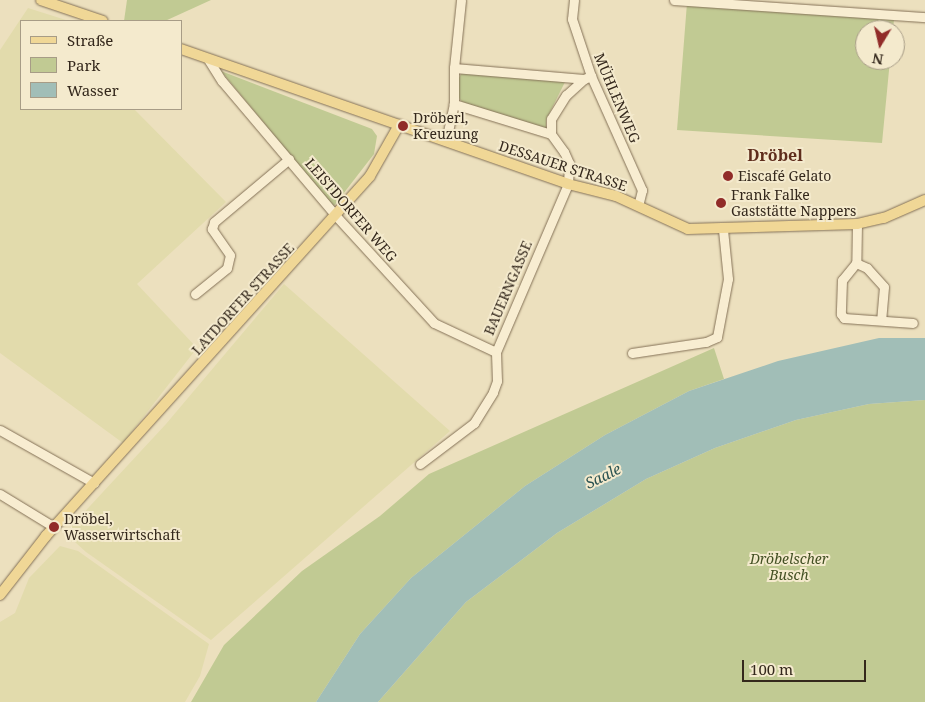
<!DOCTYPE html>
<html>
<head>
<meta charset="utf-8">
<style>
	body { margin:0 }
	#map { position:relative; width:925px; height:702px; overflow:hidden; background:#ece0be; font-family:"Noto Serif",serif }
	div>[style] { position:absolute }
	.farmland>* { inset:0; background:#e2dbac }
	.green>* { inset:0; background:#c1ca93 }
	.water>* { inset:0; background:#a1beb7 }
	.roads { filter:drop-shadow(0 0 1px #847157) drop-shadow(0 0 1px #847157) }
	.minor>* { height:9px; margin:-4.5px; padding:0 4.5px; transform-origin:4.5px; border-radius:4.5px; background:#f8edd1 }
	.major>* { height:10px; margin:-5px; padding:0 5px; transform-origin:5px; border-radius:5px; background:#f0d796 }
	.dots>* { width:14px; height:14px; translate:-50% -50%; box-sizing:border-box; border:2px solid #f4eacd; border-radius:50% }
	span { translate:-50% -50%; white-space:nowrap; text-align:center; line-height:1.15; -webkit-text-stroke:4px #f4eacd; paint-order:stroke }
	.street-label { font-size:14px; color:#34281c }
	.poi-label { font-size:14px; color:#34281c }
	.left { translate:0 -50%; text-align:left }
	.park-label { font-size:14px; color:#435023; font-style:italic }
	.water-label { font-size:15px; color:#2b5352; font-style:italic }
	.quarter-label { font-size:16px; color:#5f2d1c; font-weight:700 }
	.legend { position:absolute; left:20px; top:20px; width:162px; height:90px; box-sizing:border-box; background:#f4eacd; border:1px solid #a79c86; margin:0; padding:6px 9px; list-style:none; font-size:15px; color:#34281c }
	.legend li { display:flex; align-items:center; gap:10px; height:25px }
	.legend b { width:25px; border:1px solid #a79c86 }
	.north { position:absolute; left:855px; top:20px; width:50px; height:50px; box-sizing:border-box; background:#f4eacd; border:1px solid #a79c86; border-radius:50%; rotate:189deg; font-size:14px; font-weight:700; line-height:20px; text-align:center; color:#34281c }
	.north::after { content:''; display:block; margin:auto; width:18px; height:22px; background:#912c29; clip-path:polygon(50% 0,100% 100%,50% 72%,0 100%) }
	.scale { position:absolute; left:742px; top:660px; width:124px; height:22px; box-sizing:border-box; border:2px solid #34281c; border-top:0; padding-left:6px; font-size:15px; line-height:18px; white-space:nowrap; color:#34281c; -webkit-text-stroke:4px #f4eacd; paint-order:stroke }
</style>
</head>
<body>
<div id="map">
	<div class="farmland">
		<div style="clip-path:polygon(28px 8px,69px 21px,21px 21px,21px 109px,134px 109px,226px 202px,137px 284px,197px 348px,123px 443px,0 353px,0 50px)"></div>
		<div style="clip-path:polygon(284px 284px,450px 431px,211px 640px,86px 552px,65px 533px,166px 424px)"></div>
		<div style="clip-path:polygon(60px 546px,78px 551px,209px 644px,200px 676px,185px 702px,0 702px,0 622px,15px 613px,29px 578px)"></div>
	</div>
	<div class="green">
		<div style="clip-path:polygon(127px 0,211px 0,165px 21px,124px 21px)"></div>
		<div style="clip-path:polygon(687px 3px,894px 19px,893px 30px,865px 30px,865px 60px,890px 60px,882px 143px,677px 130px)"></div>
		<div style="clip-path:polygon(221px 71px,372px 129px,377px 136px,374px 154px,333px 207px)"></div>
		<div style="clip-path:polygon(463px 71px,565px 82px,546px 120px,546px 129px,462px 102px,456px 94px,457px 81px)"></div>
		<div style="clip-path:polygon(714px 348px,724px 379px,689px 391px,605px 435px,525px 486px,411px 578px,360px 634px,316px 702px,191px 702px,224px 645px,302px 571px,380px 516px,429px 474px)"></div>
		<div style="clip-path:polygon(925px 400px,925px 702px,378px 702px,466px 602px,557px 533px,646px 479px,715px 448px,796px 420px,869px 404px)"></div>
	</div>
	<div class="water">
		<div style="clip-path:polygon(879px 338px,925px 338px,925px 400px,869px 404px,796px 420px,715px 448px,646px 479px,557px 533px,466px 602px,378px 702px,316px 702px,360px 634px,411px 578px,525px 486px,605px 435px,689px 391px,778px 361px)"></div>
	</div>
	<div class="roads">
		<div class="minor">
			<div style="left:574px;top:0;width:19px;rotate:96deg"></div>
			<div style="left:572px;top:19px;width:60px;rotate:71.6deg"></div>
			<div style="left:591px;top:76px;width:125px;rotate:65.9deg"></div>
			<div style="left:642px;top:190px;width:16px;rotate:104deg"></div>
			<div style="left:674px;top:0;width:252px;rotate:3.9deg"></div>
			<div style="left:208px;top:59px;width:26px;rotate:58deg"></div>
			<div style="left:222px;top:81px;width:177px;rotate:49.8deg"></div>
			<div style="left:336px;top:216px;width:145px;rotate:47.5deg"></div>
			<div style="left:434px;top:323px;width:68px;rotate:25.1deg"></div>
			<div style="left:454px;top:68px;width:68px;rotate:-84.1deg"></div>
			<div style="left:584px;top:79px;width:24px;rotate:138deg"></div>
			<div style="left:566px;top:95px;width:28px;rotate:122deg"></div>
			<div style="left:551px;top:119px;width:15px;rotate:90deg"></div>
			<div style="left:551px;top:134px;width:102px;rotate:-162.8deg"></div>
			<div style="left:454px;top:104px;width:36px;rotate:-90deg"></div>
			<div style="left:454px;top:68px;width:130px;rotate:4.8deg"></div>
			<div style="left:584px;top:79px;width:8px;rotate:-23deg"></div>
			<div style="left:446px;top:141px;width:38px;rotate:-78deg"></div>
			<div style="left:857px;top:224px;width:39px;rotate:91deg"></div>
			<div style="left:856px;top:263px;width:22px;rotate:129deg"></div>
			<div style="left:842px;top:280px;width:34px;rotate:92deg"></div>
			<div style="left:841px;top:314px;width:5px;rotate:53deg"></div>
			<div style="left:844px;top:318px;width:69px;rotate:4.1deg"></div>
			<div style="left:856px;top:263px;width:12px;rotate:24deg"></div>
			<div style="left:867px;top:268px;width:25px;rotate:48deg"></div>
			<div style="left:884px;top:287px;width:33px;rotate:95deg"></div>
			<div style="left:195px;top:294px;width:41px;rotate:-39.1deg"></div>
			<div style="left:227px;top:268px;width:13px;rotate:-77deg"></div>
			<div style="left:230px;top:255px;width:32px;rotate:-125deg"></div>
			<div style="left:212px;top:229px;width:7px;rotate:-74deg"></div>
			<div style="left:214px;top:222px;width:98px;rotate:-40deg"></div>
			<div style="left:632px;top:353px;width:75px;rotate:-8.5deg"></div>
			<div style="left:706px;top:342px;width:12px;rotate:-24deg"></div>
			<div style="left:717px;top:337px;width:59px;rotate:-79.3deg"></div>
			<div style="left:728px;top:279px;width:49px;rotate:-95.8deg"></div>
			<div style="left:0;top:430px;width:108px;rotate:29.4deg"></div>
			<div style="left:420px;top:464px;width:68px;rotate:-37.2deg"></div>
			<div style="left:474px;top:423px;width:36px;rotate:-58deg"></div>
			<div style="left:493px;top:392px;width:12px;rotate:-70deg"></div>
			<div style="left:497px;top:381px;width:29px;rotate:-92deg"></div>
			<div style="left:496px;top:352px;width:183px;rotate:-66.8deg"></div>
			<div style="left:568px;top:184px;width:21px;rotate:-87deg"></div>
			<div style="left:569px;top:163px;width:12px;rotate:-114deg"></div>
			<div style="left:564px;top:152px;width:22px;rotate:-126deg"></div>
			<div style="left:0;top:494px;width:63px;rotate:31.4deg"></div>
		</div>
		<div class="major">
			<div style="left:41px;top:0;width:65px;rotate:18.7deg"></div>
			<div style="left:181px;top:49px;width:410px;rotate:19.2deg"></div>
			<div style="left:568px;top:184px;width:49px;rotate:14deg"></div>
			<div style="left:616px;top:196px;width:79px;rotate:24.6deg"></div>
			<div style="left:688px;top:229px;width:169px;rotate:-1.7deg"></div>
			<div style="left:857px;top:224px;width:28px;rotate:-13deg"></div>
			<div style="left:884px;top:218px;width:45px;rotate:-23.7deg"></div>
			<div style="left:0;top:595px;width:75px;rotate:-52.1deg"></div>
			<div style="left:46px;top:536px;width:484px;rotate:-48deg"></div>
			<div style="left:370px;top:176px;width:59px;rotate:-60.4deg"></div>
		</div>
	</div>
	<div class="dots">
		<div style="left:403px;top:126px;background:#912c29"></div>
		<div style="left:728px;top:176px;background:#912c29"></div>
		<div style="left:721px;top:203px;background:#912c29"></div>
		<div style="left:54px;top:527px;background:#912c29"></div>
	</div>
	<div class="street-label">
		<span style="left:617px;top:98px;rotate:67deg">MÜHLENWEG</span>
		<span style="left:563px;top:166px;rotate:18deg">DESSAUER STRASSE</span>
		<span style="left:351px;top:210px;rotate:49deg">LEISTDORFER WEG</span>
		<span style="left:508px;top:288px;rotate:-67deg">BAUERNGASSE</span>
		<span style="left:243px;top:299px;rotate:-48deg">LATDORFER STRASSE</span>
	</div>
	<div class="poi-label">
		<span class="left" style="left:413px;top:126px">Dröberl,<br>Kreuzung</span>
		<span class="left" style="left:738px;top:176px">Eiscafé Gelato</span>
		<span class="left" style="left:731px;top:203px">Frank Falke<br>Gaststätte Nappers</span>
		<span class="left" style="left:64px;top:527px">Dröbel,<br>Wasserwirtschaft</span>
	</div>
	<div class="park-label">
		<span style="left:789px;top:567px">Dröbelscher<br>Busch</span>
	</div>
	<div class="water-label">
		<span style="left:603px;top:476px;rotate:-26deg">Saale</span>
	</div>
	<div class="quarter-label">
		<span style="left:775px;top:155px">Dröbel</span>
	</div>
	<ul class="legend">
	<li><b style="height:6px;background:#f0d796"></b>Straße</li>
	<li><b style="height:14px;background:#c1ca93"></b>Park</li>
	<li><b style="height:14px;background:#a1beb7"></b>Wasser</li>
	</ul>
	<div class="north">N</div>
	<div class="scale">100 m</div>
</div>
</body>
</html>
